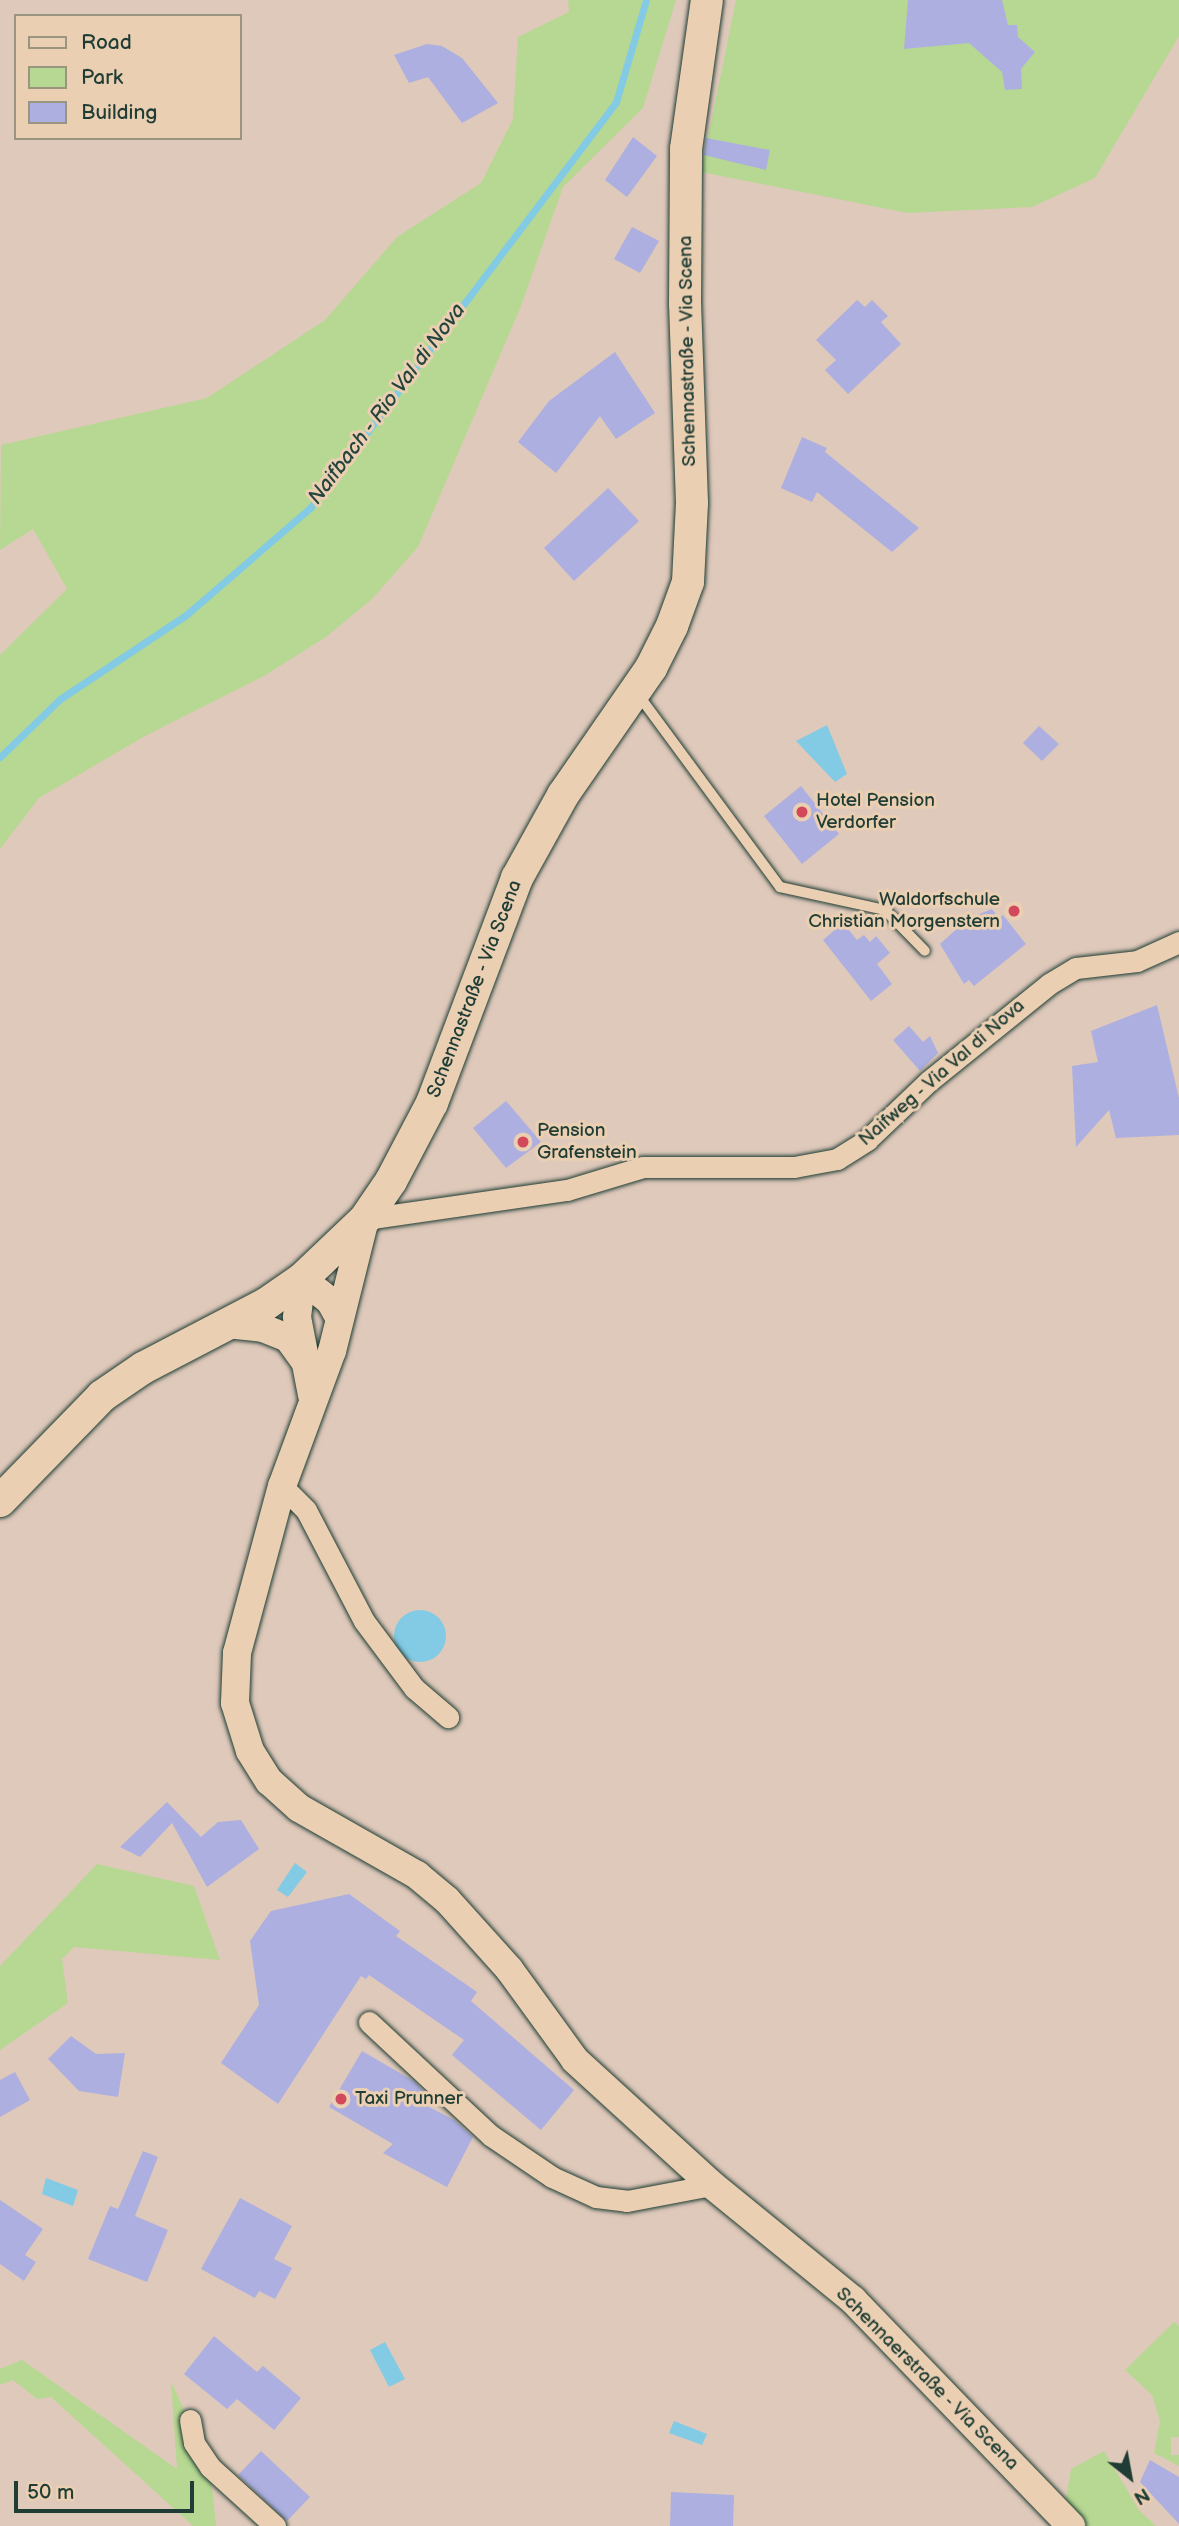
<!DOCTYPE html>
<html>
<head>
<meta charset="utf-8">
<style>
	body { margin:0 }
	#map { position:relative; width:1179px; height:2526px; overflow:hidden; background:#dfc9bb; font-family:"Balsamiq Sans",sans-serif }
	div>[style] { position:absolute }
	.green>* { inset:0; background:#b7d892 }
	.water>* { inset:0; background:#83cae4 }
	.round { border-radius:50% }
	.stream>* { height:7px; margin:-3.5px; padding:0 3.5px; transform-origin:3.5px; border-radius:3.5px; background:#83cae4 }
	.building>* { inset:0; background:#adafe0 }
	.roads { filter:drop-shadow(0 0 2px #1f3d34) drop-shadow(0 0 2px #1f3d34) }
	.service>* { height:10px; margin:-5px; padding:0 5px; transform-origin:5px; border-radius:5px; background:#ebcfb2 }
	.minor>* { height:21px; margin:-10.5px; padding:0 10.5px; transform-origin:10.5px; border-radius:10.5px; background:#ebcfb2 }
	.tertiary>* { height:28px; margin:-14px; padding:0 14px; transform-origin:14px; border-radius:14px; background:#ebcfb2 }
	.secondary>* { height:32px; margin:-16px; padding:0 16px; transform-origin:16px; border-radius:16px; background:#ebcfb2 }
	.dots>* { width:19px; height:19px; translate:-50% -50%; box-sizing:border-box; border:4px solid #ebcfb2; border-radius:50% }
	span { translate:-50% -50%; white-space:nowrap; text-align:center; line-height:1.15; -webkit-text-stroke:6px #ebcfb2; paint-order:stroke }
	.street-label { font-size:19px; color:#1f3d34 }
	.poi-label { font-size:19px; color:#1f3d34 }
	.left { translate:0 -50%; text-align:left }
	.right { translate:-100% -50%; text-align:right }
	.water-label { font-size:21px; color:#24443d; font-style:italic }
	.legend { position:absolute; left:14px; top:14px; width:228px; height:126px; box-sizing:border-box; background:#ebcfb2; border:2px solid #999580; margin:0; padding:9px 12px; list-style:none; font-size:21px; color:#1f3d34 }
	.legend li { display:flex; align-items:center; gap:14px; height:35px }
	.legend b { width:35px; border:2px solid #999580 }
	.north { position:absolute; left:1095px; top:2442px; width:70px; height:70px; -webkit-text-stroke:5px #ebcfb2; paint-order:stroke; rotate:149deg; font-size:19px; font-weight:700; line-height:28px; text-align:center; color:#1f3d34 }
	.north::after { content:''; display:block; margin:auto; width:24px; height:32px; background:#1f3d34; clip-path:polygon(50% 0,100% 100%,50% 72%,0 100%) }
	.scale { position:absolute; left:14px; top:2481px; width:180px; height:32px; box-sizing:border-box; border:4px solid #1f3d34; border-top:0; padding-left:9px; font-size:21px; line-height:24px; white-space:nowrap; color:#1f3d34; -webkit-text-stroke:5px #ebcfb2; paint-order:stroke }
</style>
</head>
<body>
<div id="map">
	<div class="green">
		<div style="clip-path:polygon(568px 0,676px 0,643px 108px,563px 187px,521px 306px,418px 547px,373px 598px,326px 637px,264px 676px,145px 736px,39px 798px,0 849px,0 655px,67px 589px,33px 529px,0 550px,1px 445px,207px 398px,325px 320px,397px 237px,481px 183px,513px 119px,518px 37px,569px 12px)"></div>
		<div style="clip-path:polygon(736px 0,1179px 0,1179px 36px,1095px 178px,1032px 207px,908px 213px,701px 172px)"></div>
		<div style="clip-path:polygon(97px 1864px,194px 1886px,220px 1960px,74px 1947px,62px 1959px,68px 2003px,0 2050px,0 1966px)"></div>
		<div style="clip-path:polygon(1174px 2322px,1179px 2326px,1179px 2437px,1171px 2437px,1171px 2455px,1179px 2455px,1179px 2466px,1154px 2453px,1160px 2421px,1152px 2395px,1125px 2370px)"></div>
		<div style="clip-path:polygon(22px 2360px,177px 2469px,171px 2381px,210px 2467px,216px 2526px,193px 2526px,51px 2397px,37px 2399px,13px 2380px,0 2385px,0 2369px)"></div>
		<div style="clip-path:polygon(1104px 2451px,1139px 2510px,1156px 2526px,1071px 2526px,1063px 2517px,1071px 2469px)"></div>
	</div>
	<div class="water">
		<div style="clip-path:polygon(827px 725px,847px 774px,835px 782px,796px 741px)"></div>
		<div class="round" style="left:394px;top:1610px;width:52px;height:52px"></div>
		<div style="clip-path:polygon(295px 1863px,307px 1872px,288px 1897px,277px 1890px)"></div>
		<div style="clip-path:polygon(46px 2178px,78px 2190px,73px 2206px,42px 2194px)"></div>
		<div style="clip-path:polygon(385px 2342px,405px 2379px,389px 2387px,370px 2350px)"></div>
		<div style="clip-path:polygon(674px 2421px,707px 2434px,702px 2445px,669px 2433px)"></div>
	</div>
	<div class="stream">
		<div style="left:0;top:757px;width:83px;rotate:-44deg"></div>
		<div style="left:60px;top:699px;width:151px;rotate:-33.7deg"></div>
		<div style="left:186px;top:615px;width:164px;rotate:-40.8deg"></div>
		<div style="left:310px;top:508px;width:508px;rotate:-52.99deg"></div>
		<div style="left:616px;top:102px;width:106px;rotate:-73.6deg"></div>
	</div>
	<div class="building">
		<div style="clip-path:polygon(908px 0,1002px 0,1008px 25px,1017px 25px,1018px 37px,1035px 52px,1021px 69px,1022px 89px,1005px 90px,1002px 72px,969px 43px,904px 49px)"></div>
		<div style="clip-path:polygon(427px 44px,442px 46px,462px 58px,498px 103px,462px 123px,428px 77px,409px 83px,394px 55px)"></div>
		<div style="clip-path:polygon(633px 137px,657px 156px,627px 197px,605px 180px)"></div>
		<div style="clip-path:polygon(706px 138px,770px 150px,766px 170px,704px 155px)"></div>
		<div style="clip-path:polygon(632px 227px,659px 241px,640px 273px,614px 259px)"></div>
		<div style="clip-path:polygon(857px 300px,865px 307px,872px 300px,888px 316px,881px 322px,901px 344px,848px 394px,825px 370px,836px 360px,816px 340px)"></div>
		<div style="clip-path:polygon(615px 352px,655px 413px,616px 439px,600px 416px,556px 473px,518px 442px,549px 401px)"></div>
		<div style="clip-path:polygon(802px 437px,827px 448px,825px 452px,919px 528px,892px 552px,817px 492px,812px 502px,781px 488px)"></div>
		<div style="clip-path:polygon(608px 488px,639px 521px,574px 581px,544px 548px)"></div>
		<div style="clip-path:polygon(1039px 726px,1059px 744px,1042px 761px,1023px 743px)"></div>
		<div style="clip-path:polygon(801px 786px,839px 834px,802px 864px,764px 816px)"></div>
		<div style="clip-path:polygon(992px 909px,999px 918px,1003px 915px,1026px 944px,974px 986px,969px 980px,964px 984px,940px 944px,969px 918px)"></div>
		<div style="clip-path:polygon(843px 923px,857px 940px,864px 935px,870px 942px,876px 936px,890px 953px,877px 964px,892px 984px,871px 1001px,823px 940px)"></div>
		<div style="clip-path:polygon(1157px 1005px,1179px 1098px,1179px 1135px,1116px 1138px,1109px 1110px,1076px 1147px,1072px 1066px,1098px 1062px,1091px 1031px)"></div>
		<div style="clip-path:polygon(909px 1026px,923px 1042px,930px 1036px,938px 1053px,920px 1071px,893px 1040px)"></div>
		<div style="clip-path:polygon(506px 1101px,541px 1142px,506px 1168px,473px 1128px)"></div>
		<div style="clip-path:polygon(167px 1802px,201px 1837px,218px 1822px,241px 1820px,259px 1849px,207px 1887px,172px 1823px,140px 1857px,120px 1847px)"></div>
		<div style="clip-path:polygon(349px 1894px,400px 1931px,396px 1936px,477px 1992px,471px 2001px,574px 2090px,541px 2130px,452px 2055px,464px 2040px,369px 1975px,366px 1979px,361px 1976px,278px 2104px,221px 2063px,259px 2005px,250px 1941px,271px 1911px)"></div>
		<div style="clip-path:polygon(71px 2036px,96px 2054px,125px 2053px,118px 2097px,79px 2091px,48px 2059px)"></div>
		<div style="clip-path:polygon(362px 2051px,412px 2080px,423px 2090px,416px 2100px,454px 2120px,473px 2137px,447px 2187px,383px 2153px,393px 2144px,329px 2107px)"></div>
		<div style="clip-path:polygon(15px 2072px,30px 2100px,0 2117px,0 2080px)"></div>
		<div style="clip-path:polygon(143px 2151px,158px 2157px,135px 2216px,168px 2230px,147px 2282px,88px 2259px,110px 2206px,118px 2209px)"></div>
		<div style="clip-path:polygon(240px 2198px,292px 2226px,274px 2259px,292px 2268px,275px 2299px,259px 2291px,255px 2298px,201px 2269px)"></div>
		<div style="clip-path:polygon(0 2200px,43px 2229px,25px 2255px,36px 2262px,24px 2281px,0 2264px)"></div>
		<div style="clip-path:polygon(214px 2336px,257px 2372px,263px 2366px,301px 2398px,274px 2430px,237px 2399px,227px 2409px,184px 2374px)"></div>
		<div style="clip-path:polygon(261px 2451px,310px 2497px,287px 2521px,238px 2475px)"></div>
		<div style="clip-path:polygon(1150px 2460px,1179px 2477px,1179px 2524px,1140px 2482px)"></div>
		<div style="clip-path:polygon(671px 2492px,734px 2495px,733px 2526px,670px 2526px)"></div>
	</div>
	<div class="roads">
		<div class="service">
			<div style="left:637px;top:693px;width:241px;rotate:53.6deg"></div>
			<div style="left:780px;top:887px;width:107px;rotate:12.4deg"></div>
			<div style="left:885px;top:910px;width:57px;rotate:45.7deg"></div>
		</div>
		<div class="minor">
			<div style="left:365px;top:1219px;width:204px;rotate:-8.2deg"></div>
			<div style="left:567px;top:1190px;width:79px;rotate:-16.8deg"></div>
			<div style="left:643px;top:1167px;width:151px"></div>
			<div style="left:794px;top:1167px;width:44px;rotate:-10.5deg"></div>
			<div style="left:837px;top:1159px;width:36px;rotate:-32deg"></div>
			<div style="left:867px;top:1140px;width:86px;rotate:-43.6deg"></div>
			<div style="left:929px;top:1081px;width:154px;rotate:-38.9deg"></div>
			<div style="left:1049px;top:984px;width:31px;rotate:-31deg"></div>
			<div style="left:1076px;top:968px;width:61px;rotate:-6.5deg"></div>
			<div style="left:1137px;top:961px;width:46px;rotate:-24.3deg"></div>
			<div style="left:282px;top:1486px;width:34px;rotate:45deg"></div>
			<div style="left:306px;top:1510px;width:125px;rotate:62.4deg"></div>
			<div style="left:364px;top:1621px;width:84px;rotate:53.3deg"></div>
			<div style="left:414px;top:1688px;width:45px;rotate:40.5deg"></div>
			<div style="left:369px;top:2022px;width:166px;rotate:43deg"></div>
			<div style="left:490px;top:2135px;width:75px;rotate:34.1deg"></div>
			<div style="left:552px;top:2177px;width:48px;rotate:24.4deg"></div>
			<div style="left:596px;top:2197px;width:31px;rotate:7deg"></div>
			<div style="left:627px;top:2201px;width:86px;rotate:-10.7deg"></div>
			<div style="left:190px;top:2420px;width:23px;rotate:80deg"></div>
			<div style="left:194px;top:2443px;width:29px;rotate:56deg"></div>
			<div style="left:210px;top:2467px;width:88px;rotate:42.2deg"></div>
		</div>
		<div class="tertiary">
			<div style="left:365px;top:1219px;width:136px;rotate:104deg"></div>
			<div style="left:332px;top:1351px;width:144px;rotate:110.3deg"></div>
			<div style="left:282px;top:1486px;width:173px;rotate:105.1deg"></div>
			<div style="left:237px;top:1653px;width:50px;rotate:92.3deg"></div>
			<div style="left:235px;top:1703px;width:50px;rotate:72.6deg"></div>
			<div style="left:250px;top:1751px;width:36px;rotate:58deg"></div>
			<div style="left:269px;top:1781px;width:40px;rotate:42deg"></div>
			<div style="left:299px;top:1808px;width:136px;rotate:29.6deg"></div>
			<div style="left:417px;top:1875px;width:39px;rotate:40deg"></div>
			<div style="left:447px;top:1900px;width:93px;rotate:48.1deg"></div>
			<div style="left:509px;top:1969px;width:112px;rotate:54deg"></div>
			<div style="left:575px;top:2060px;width:185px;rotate:42.4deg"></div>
			<div style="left:712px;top:2185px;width:182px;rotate:39.2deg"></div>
			<div style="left:853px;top:2300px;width:314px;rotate:46deg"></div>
			<div style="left:227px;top:1324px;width:36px;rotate:6deg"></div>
			<div style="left:263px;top:1328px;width:27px;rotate:22deg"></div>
			<div style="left:288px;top:1338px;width:29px;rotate:54deg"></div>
			<div style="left:312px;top:1395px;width:79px;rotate:-100.9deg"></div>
			<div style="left:297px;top:1317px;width:38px;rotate:-83deg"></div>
			<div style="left:302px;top:1279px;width:36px;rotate:38deg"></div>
			<div style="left:330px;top:1301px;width:18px;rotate:61deg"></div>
		</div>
		<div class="secondary">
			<div style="left:0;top:1501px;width:146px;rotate:-45.8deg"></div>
			<div style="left:102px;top:1396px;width:50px;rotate:-34.3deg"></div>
			<div style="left:143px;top:1368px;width:139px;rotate:-27.5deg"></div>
			<div style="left:266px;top:1304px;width:44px;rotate:-34.8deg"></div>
			<div style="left:302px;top:1279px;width:87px;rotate:-43.6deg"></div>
			<div style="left:365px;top:1219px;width:46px;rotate:-55.6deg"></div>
			<div style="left:391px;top:1181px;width:88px;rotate:-62.3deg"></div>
			<div style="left:432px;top:1103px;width:241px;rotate:-69.3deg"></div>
			<div style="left:517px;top:878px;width:95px;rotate:-61deg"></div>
			<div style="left:563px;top:795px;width:155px;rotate:-55.3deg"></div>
			<div style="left:651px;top:668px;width:47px;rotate:-63.4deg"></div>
			<div style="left:672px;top:626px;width:47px;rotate:-70deg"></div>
			<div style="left:688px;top:582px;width:79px;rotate:-87.1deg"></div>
			<div style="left:692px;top:503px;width:199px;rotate:-92deg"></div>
			<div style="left:685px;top:304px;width:155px;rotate:-89.6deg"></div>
			<div style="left:686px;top:149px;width:150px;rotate:-82deg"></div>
		</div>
	</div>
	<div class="dots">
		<div style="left:802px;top:812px;background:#d1495b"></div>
		<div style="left:1014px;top:911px;background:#d1495b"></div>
		<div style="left:523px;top:1142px;background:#d1495b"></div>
		<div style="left:341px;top:2099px;background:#d1495b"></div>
	</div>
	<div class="street-label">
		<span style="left:688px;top:351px;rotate:-91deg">Schennastraße - Via Scena</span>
		<span style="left:475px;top:989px;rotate:-69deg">Schennastraße - Via Scena</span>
		<span style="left:942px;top:1073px;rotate:-41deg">Naifweg - Via Val di Nova</span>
		<span style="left:927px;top:2379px;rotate:45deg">Schennaerstraße - Via Scena</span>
	</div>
	<div class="poi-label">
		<span class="left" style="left:816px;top:812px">Hotel Pension<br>Verdorfer</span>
		<span class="right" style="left:1000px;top:911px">Waldorfschule<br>Christian Morgenstern</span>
		<span class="left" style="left:537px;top:1142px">Pension<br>Grafenstein</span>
		<span class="left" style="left:355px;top:2099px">Taxi Prunner</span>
	</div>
	<div class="water-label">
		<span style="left:387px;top:404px;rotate:-53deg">Naifbach - Rio Val di Nova</span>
	</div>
	<ul class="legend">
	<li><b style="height:9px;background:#ebcfb2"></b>Road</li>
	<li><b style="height:19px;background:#b7d892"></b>Park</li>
	<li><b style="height:19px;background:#adafe0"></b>Building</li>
	</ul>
	<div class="north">N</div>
	<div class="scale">50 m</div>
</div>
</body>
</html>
